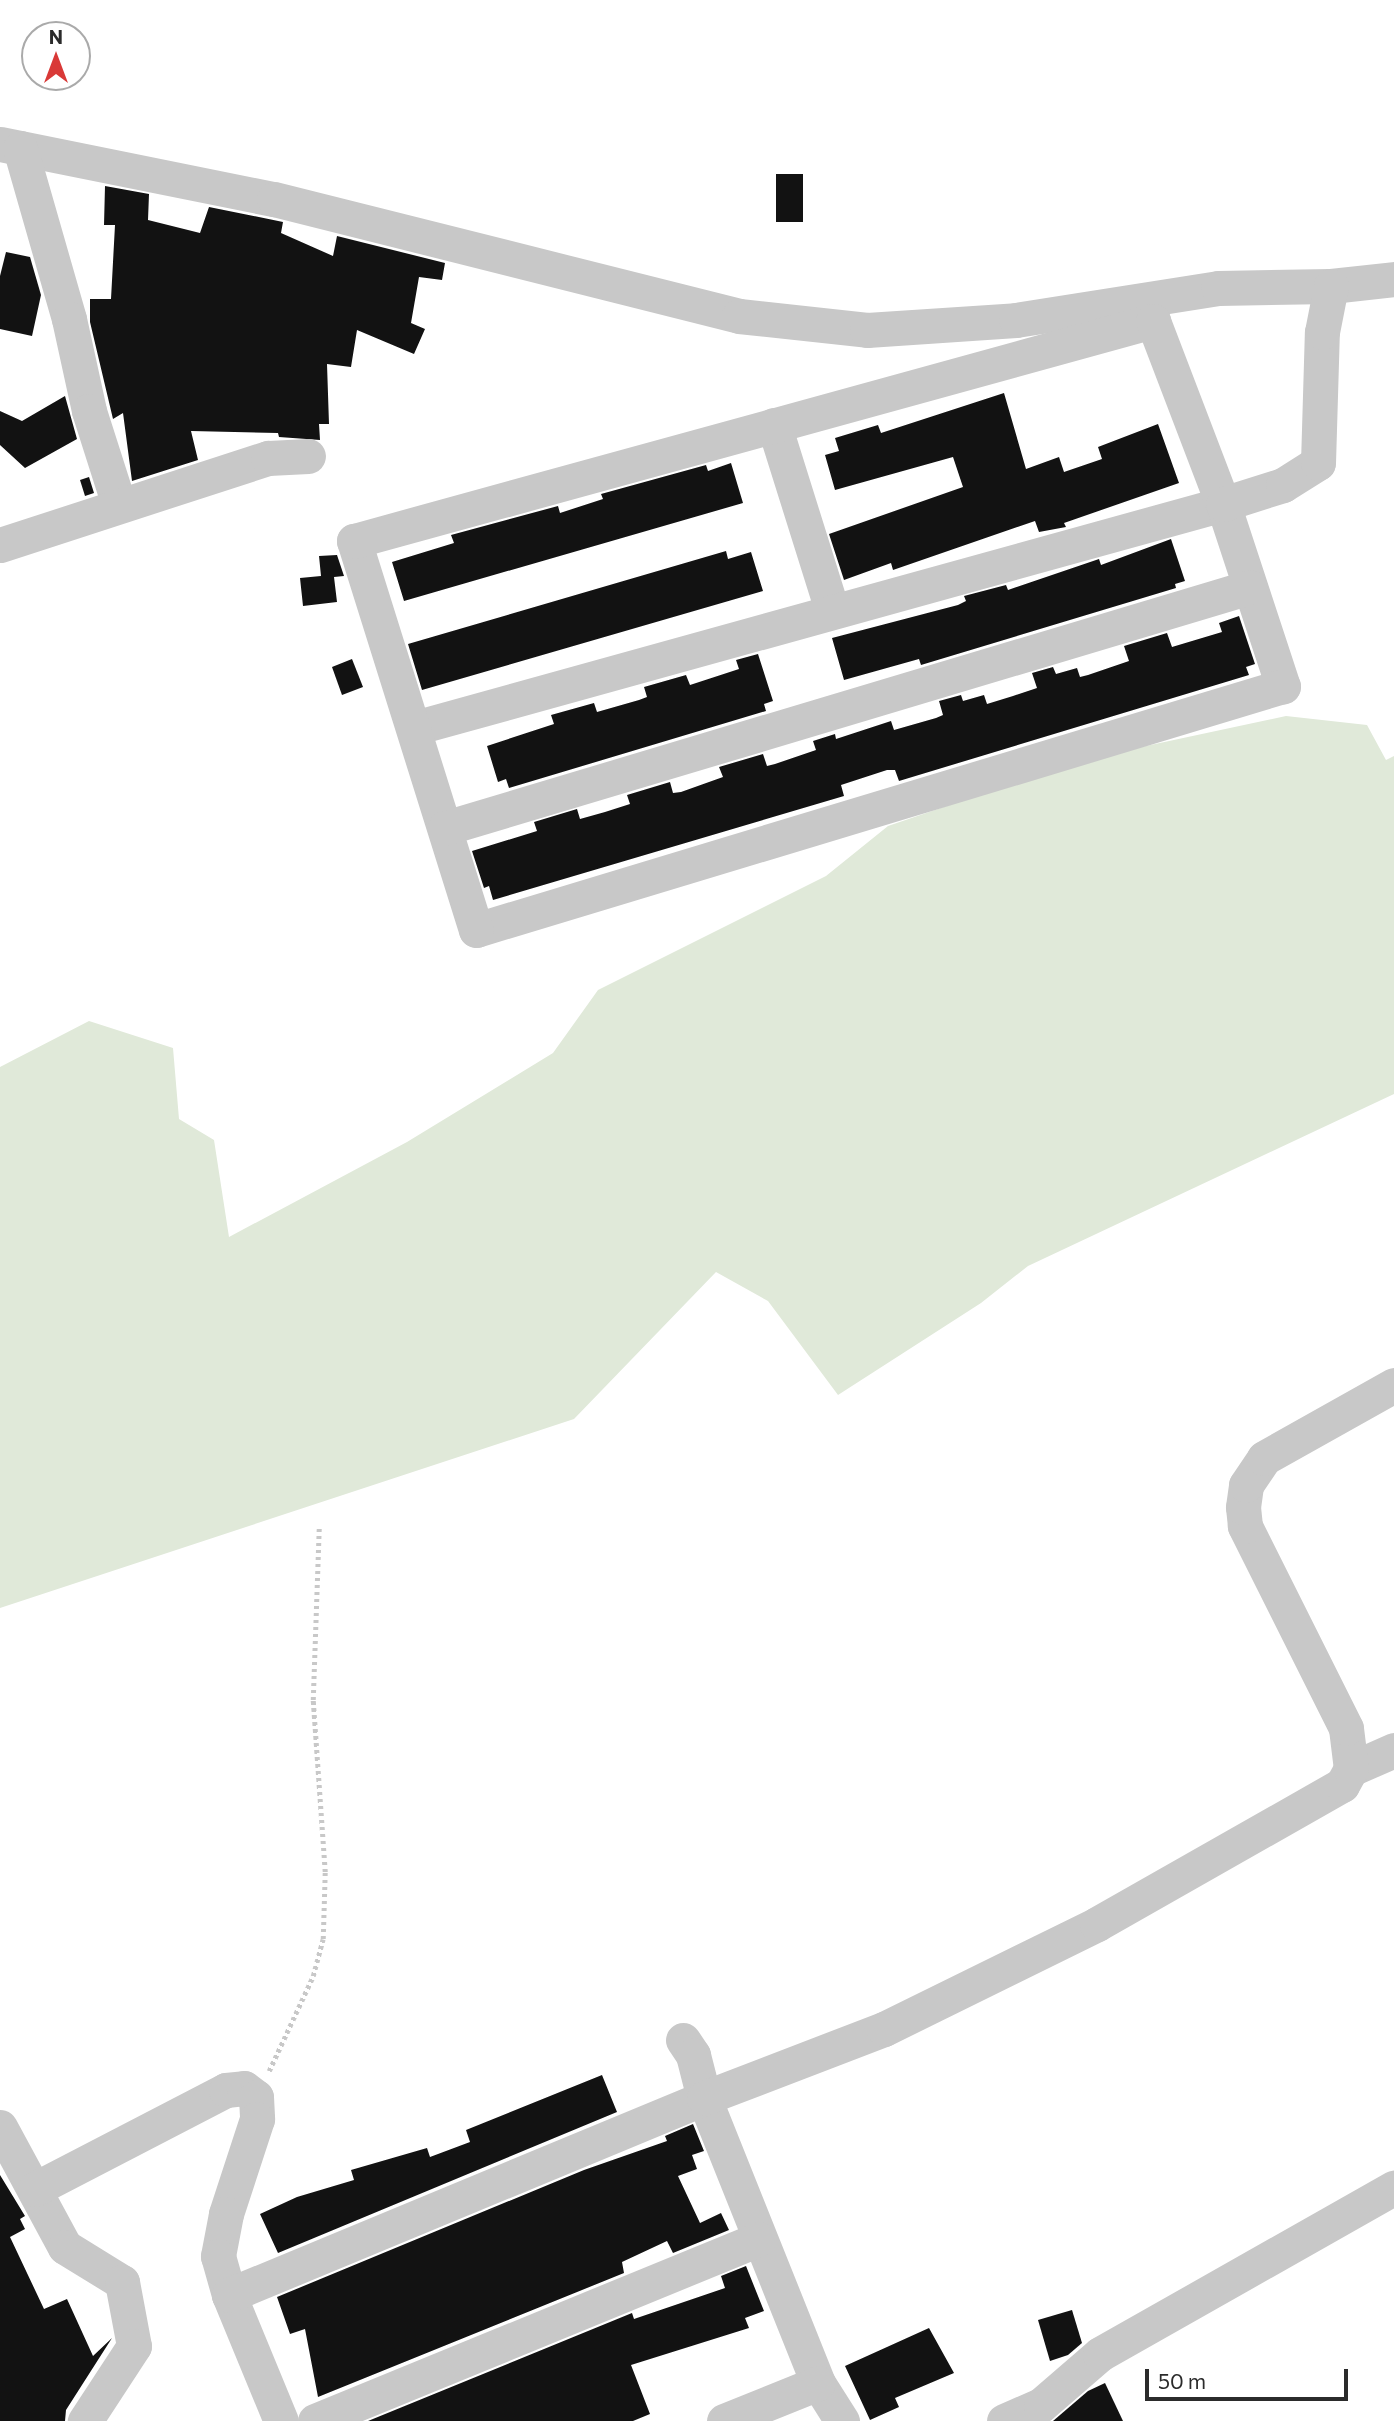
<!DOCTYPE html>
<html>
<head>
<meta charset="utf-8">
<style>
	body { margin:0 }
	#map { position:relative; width:1394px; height:2421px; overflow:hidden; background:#fff; font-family:Commissioner,sans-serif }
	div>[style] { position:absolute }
	.green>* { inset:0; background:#e0e9d9 }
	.building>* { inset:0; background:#121212 }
	.path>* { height:4.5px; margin-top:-2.25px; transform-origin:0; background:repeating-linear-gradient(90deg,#c8c8c8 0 3.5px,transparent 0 7px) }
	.minor>* { height:35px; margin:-17.5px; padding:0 17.5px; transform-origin:17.5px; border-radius:17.5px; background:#c8c8c8 }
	span { translate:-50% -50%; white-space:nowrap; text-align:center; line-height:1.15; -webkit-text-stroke:7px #fff; paint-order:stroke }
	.north { position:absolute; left:21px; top:21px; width:70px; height:70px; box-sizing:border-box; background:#fff; border:2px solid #aaa; border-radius:50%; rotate:0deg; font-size:19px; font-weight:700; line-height:28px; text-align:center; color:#2b2b2b }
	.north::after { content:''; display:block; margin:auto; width:24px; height:32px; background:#d93937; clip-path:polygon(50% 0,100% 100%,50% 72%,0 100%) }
	.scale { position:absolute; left:1145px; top:2369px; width:203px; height:32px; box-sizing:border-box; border:4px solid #2b2b2b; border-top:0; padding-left:9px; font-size:21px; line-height:24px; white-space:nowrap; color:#2b2b2b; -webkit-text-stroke:5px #fff; paint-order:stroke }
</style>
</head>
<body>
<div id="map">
	<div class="green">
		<div style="clip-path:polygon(1286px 716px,1367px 725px,1386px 760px,1394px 756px,1394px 1094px,1028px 1266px,981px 1303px,838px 1395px,768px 1301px,716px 1272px,574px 1419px,0 1608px,0 1067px,89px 1021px,173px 1048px,179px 1119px,214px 1140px,229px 1237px,407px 1142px,553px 1053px,598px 990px,826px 876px,888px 826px,1085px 759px)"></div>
	</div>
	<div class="building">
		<div style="clip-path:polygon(776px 174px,803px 174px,803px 222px,776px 222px)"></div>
		<div style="clip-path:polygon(105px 186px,149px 194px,148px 220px,200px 233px,209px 207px,283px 222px,281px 233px,333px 256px,337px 236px,445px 263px,442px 280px,419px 277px,411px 323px,425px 329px,414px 354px,357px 330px,351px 367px,327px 364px,329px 424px,319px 424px,320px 440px,279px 437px,278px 433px,191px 431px,198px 460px,132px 481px,123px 413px,113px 419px,90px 322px,90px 299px,111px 299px,115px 225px,104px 225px)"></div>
		<div style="clip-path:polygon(6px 252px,30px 257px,41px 295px,32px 336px,0 329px,0 276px)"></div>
		<div style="clip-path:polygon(1004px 393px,1026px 469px,1059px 457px,1064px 472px,1102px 459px,1098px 447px,1158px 424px,1179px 483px,1064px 523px,1066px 527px,1039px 532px,1035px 521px,893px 570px,891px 563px,844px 580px,829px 534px,963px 487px,953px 457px,835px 490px,825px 455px,839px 451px,835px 438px,878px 425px,881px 433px)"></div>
		<div style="clip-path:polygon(65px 396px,77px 439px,25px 468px,0 445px,0 411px,22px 421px)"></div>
		<div style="clip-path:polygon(731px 463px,743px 503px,404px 601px,392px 562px,454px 543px,451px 535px,558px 506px,560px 513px,603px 499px,601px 494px,706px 465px,708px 471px)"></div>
		<div style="clip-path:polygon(89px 477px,94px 493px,85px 496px,80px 480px)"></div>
		<div style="clip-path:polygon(1171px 539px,1185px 581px,1175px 584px,1176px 588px,921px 665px,919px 659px,844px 680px,832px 638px,958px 605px,966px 601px,964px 596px,1006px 585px,1008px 590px,1099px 559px,1101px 565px)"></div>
		<div style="clip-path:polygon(726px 551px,728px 559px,751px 552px,763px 591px,422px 690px,408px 644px)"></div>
		<div style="clip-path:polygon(337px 555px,344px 576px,334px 577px,337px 602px,303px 606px,300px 578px,321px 576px,319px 556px)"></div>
		<div style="clip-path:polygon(1239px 616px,1255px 664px,1246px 667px,1249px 675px,899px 781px,895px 770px,887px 770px,841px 785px,844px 796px,493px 900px,489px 886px,484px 888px,472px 851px,537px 831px,534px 822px,577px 809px,580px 819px,605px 812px,630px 804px,627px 795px,670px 782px,673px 793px,681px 792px,723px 777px,719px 767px,763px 754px,767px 766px,775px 764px,816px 750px,813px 741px,835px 734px,836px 739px,891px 721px,894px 730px,936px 718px,943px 715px,939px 701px,961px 695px,963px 701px,984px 695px,987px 704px,1013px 696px,1037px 688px,1032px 673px,1053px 667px,1056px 674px,1077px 668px,1080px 677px,1088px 675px,1129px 661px,1124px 646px,1167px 633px,1172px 647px,1222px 632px,1219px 623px)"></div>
		<div style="clip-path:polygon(758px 654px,773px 701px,764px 704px,766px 711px,509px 788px,506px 779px,498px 782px,487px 746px,554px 724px,551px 715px,594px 703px,597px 712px,639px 700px,647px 697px,644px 687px,686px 675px,690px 685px,739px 669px,736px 660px)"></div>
		<div style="clip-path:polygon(352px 659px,363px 687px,342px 695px,332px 667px)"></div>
		<div style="clip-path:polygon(602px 2075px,617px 2112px,278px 2253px,260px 2214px,297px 2197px,354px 2180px,351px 2170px,427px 2148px,430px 2157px,470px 2142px,466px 2130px)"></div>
		<div style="clip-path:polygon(693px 2124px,704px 2151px,692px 2155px,697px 2169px,678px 2176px,700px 2223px,721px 2213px,729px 2230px,673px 2253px,667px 2241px,622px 2262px,624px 2273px,318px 2397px,305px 2329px,290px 2334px,277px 2297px,584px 2170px,667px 2141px,665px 2136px)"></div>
		<div style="clip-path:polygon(0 2175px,25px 2216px,20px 2219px,25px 2229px,10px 2237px,44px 2309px,67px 2299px,93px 2356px,112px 2338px,66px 2410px,65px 2421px,0 2421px)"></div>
		<div style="clip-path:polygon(746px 2266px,764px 2311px,745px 2318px,749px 2328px,631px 2365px,650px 2414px,633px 2421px,368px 2421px,632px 2313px,634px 2319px,725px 2288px,721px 2276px)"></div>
		<div style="clip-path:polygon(1072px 2310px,1082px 2343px,1068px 2355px,1050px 2361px,1038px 2320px)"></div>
		<div style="clip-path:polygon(929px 2328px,954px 2373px,895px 2398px,899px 2407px,870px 2420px,845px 2366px)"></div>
		<div style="clip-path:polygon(1105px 2383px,1123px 2421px,1053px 2421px,1088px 2391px)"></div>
	</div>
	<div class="path">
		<div style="left:269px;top:2071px;width:105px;rotate:-65.1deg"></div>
		<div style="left:313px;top:1976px;width:38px;rotate:-75deg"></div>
		<div style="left:323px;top:1939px;width:67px;rotate:-88.3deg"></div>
		<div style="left:325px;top:1872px;width:172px;rotate:-94deg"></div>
		<div style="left:313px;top:1700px;width:175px;rotate:-88deg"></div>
	</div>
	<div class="minor">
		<div style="left:0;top:144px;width:279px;rotate:11.4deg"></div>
		<div style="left:274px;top:199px;width:479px;rotate:14.1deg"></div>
		<div style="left:739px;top:316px;width:129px;rotate:6.2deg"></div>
		<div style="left:867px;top:330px;width:149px;rotate:-3.8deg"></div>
		<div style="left:1016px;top:320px;width:205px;rotate:-9deg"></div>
		<div style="left:1218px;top:288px;width:113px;rotate:-1deg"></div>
		<div style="left:1331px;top:286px;width:63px;rotate:-6.3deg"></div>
		<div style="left:20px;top:148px;width:178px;rotate:74deg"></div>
		<div style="left:69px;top:319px;width:94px;rotate:77.7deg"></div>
		<div style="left:89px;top:411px;width:99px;rotate:72.3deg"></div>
		<div style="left:774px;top:425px;width:194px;rotate:72.6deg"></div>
		<div style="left:0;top:545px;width:282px;rotate:-18deg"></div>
		<div style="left:268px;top:458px;width:40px;rotate:-2.9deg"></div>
		<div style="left:414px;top:728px;width:839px;rotate:-15.48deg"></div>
		<div style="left:1223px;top:504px;width:192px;rotate:71.8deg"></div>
		<div style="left:1283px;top:686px;width:843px;rotate:163.18deg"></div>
		<div style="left:476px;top:930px;width:408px;rotate:-107.4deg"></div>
		<div style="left:354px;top:541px;width:829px;rotate:-15.39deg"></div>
		<div style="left:1153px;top:321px;width:196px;rotate:69.1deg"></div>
		<div style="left:1223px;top:504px;width:63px;rotate:-17.6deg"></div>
		<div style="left:1283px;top:485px;width:41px;rotate:-32.2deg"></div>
		<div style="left:1318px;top:463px;width:131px;rotate:-88.3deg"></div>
		<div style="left:1322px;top:332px;width:47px;rotate:-78.9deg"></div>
		<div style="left:445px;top:828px;width:840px;rotate:-16.67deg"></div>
		<div style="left:1351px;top:1769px;width:47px;rotate:-23.8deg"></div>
		<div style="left:683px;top:2040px;width:18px;rotate:56deg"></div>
		<div style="left:693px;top:2055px;width:44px;rotate:75.7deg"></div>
		<div style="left:704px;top:2098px;width:307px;rotate:68.2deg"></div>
		<div style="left:818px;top:2383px;width:45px;rotate:57.7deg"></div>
		<div style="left:0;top:2127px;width:136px;rotate:61.6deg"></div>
		<div style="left:65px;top:2247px;width:67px;rotate:31.6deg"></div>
		<div style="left:122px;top:2282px;width:65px;rotate:79.4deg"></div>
		<div style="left:134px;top:2346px;width:90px;rotate:123.2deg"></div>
		<div style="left:35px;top:2189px;width:215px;rotate:-27.4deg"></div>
		<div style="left:226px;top:2090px;width:18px;rotate:-6deg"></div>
		<div style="left:244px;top:2088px;width:15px;rotate:37deg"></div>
		<div style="left:256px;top:2097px;width:22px;rotate:87deg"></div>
		<div style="left:257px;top:2119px;width:100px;rotate:108.1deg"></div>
		<div style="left:226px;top:2214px;width:43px;rotate:100.8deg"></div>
		<div style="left:218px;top:2256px;width:41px;rotate:74.2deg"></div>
		<div style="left:229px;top:2295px;width:136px;rotate:67.6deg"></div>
		<div style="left:229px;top:2295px;width:514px;rotate:-22.53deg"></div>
		<div style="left:704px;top:2098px;width:193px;rotate:-21deg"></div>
		<div style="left:884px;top:2029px;width:237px;rotate:-26.2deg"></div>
		<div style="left:1097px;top:1924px;width:282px;rotate:-29.6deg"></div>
		<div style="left:1342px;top:1785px;width:18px;rotate:-61deg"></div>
		<div style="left:1351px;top:1769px;width:41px;rotate:-97deg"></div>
		<div style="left:1346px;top:1728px;width:226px;rotate:-116.6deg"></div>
		<div style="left:1245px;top:1526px;width:19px;rotate:-96deg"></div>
		<div style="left:1243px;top:1507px;width:22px;rotate:-82deg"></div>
		<div style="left:1246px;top:1485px;width:32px;rotate:-56deg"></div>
		<div style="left:1264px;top:1458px;width:149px;rotate:-29.3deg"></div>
		<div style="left:315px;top:2421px;width:480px;rotate:-22.3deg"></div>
		<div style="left:724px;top:2421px;width:101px;rotate:-22deg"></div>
		<div style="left:1004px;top:2421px;width:40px;rotate:-23.4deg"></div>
		<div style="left:1041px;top:2405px;width:78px;rotate:-40.8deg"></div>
		<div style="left:1100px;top:2354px;width:338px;rotate:-29.5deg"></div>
	</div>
	<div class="north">N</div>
	<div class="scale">50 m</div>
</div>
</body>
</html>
